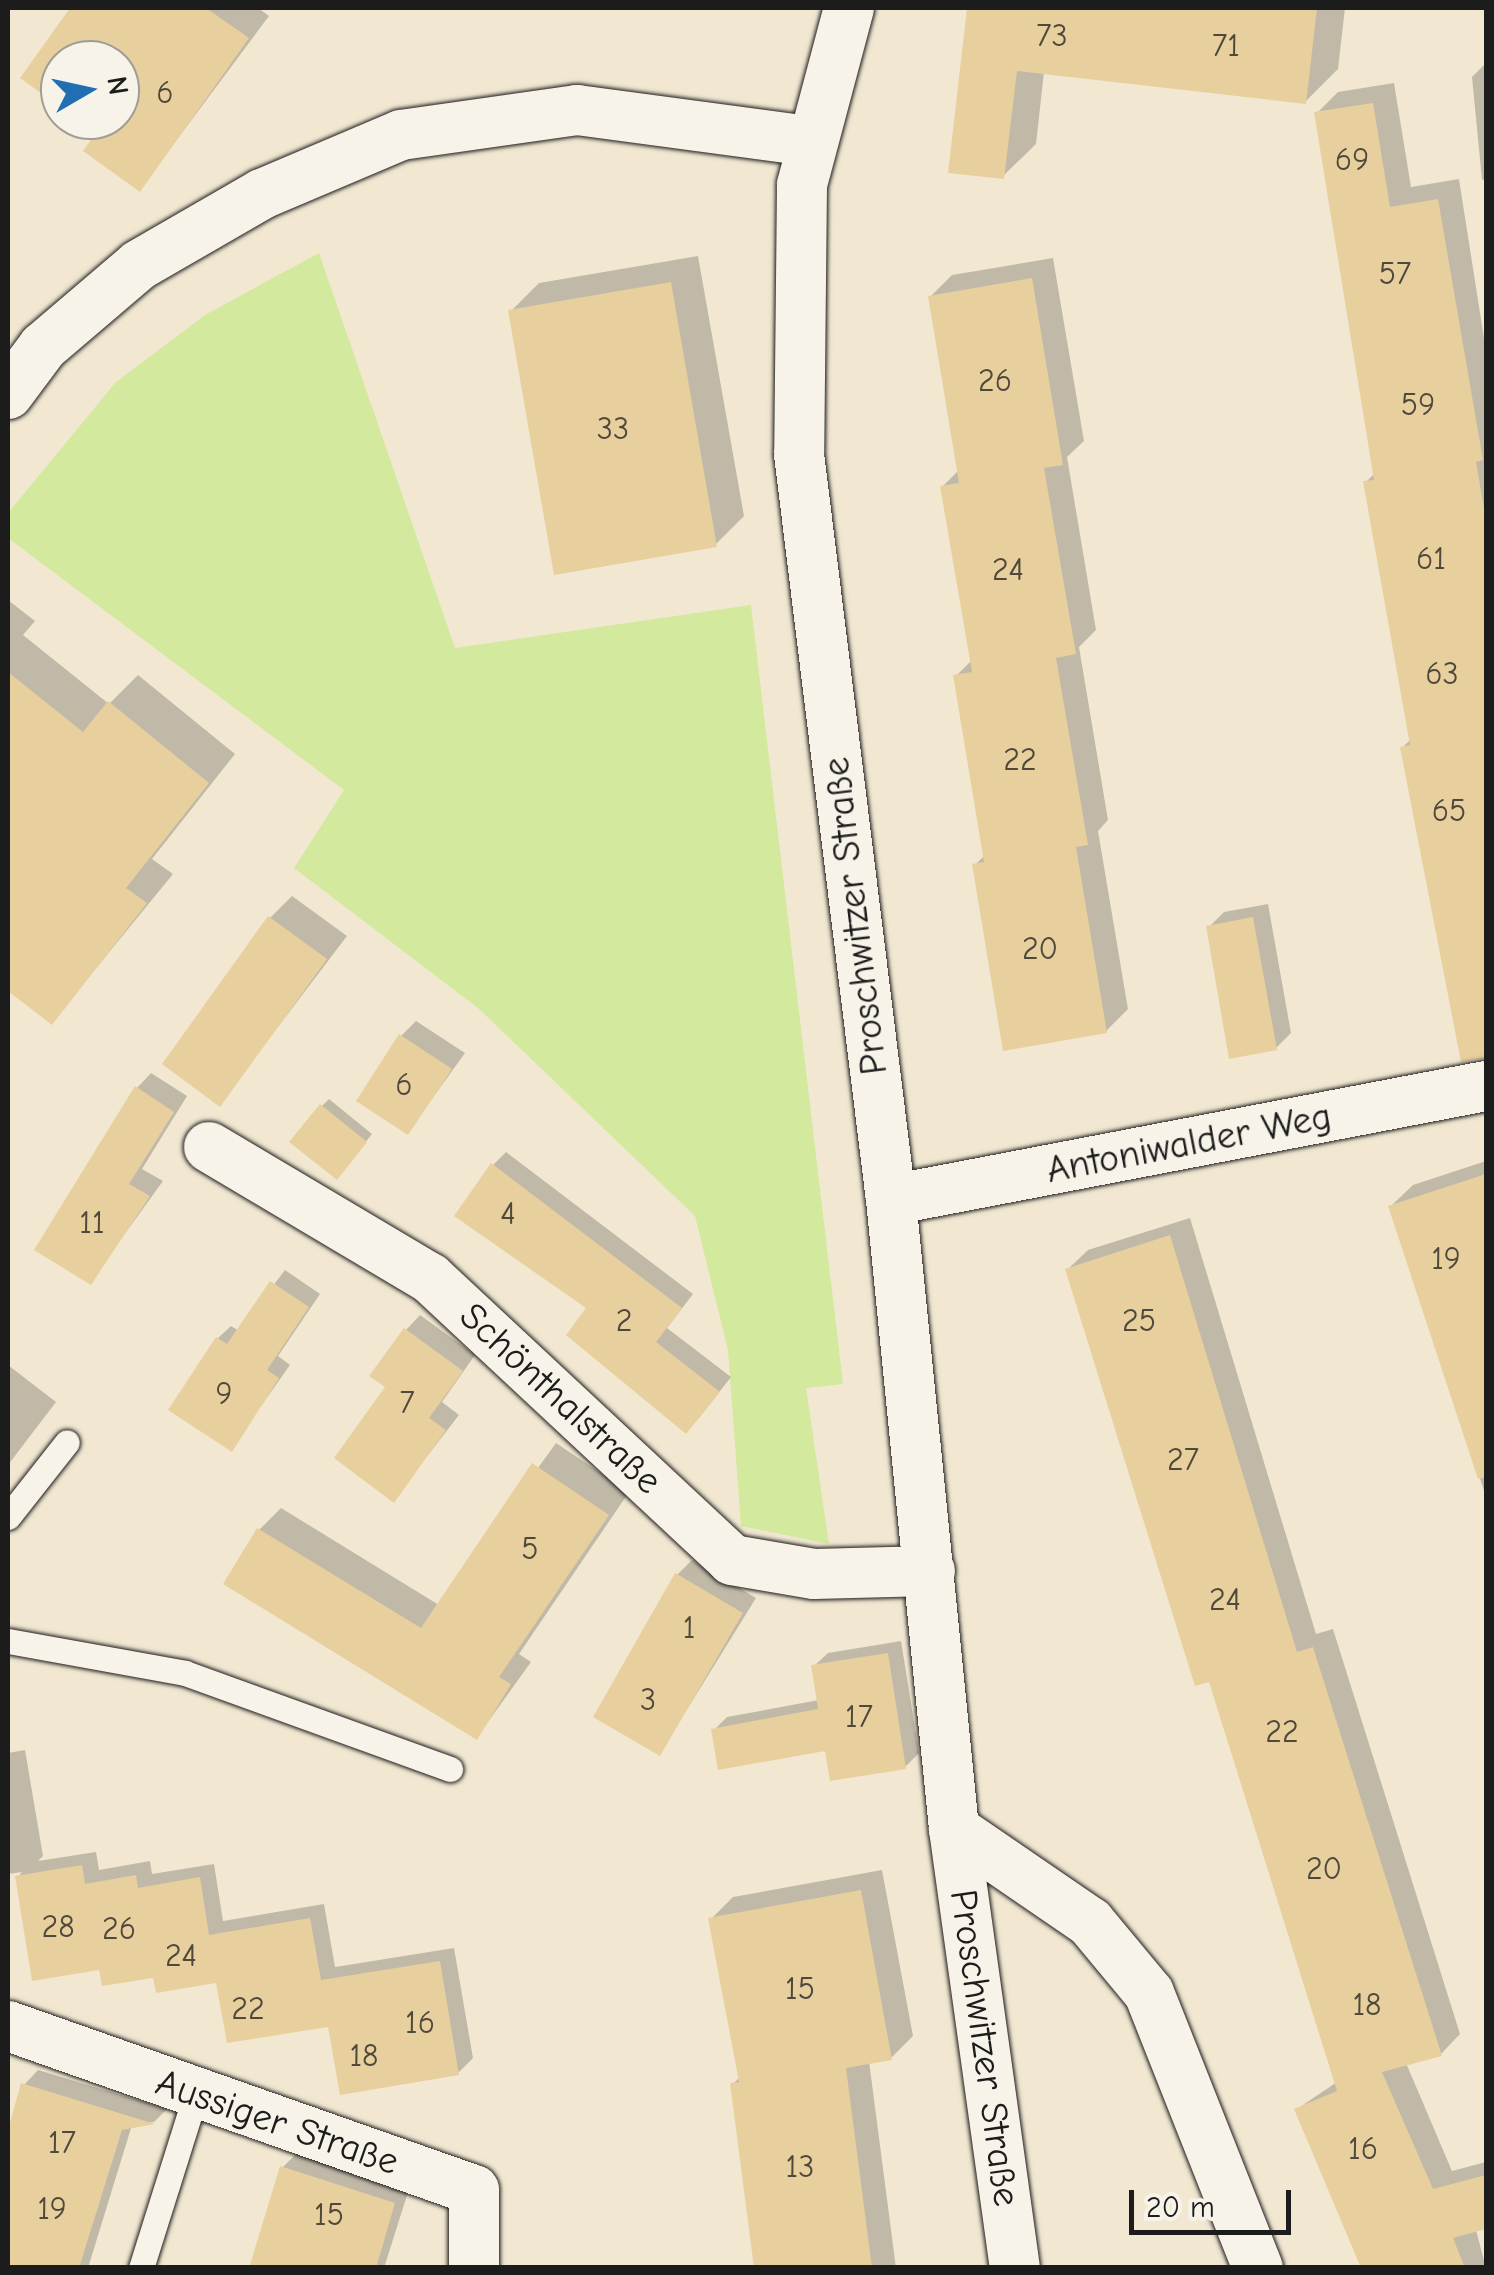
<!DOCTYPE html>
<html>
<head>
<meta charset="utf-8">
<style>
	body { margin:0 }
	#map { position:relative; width:1494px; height:2275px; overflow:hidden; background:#f2e8d2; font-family:"Comic Neue",sans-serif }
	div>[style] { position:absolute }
	.green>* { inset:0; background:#d2e99e }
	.shadow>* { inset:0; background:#0003 }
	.building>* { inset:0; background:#e8cf9e }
	.roads { filter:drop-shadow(0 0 2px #1c1c1c) drop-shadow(0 0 2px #1c1c1c) }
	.service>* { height:25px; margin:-12.5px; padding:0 12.5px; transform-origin:12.5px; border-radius:12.5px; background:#f7f3e8 }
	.minor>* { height:50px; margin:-25px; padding:0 25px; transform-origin:25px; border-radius:25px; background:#f7f3e8 }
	span { translate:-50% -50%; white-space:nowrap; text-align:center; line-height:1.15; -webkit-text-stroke:8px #f7f3e8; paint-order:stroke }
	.number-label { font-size:32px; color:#4f493c }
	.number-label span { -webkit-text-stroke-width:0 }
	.street-label { font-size:38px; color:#1c1c1c }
	.frame { position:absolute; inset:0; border:10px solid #1c1c1c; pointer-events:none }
	.north { position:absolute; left:40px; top:40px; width:100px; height:100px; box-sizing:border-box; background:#f7f3e8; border:2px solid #9f9d96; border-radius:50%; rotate:81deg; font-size:28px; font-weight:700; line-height:40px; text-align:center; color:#1c1c1c }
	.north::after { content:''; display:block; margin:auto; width:35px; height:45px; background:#1f6fb2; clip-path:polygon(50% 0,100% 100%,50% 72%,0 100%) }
	.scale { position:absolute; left:1129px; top:2190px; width:162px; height:45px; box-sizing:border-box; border:5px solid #1c1c1c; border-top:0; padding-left:12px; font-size:30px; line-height:35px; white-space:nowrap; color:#1c1c1c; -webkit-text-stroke:8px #f7f3e8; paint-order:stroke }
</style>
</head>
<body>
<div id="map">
	<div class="green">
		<div style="clip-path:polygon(319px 253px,455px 648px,751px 605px,843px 1384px,806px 1388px,829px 1544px,741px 1526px,728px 1350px,695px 1216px,478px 1008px,294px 868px,344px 790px,8px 538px,8px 513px,116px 382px,205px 315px)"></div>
	</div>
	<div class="shadow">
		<div style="clip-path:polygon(73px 8px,258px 8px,269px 16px,140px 189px,99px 132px,82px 120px,120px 120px,120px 60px,60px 60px,60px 104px,23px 78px)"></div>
		<div style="clip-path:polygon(970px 8px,1345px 8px,1338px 69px,1305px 102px,1044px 72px,1036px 144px,1003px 176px,951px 170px)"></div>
		<div style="clip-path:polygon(1486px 63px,1486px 179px,1482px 180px,1472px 77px)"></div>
		<div style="clip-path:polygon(1394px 83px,1411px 187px,1459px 179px,1486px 351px,1486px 1011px,1455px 1017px,1402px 748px,1411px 739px,1366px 482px,1375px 473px,1317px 113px,1338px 92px)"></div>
		<div style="clip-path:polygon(698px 256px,744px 516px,716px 544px,511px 311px,539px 283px)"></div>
		<div style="clip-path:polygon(1053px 258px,1084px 441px,1067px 457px,1096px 630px,1079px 647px,1108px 820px,1098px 831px,1128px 1009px,1106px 1031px,975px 865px,986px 854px,956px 676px,972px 660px,943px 486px,959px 470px,930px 297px,952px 275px)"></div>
		<div style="clip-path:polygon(8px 600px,35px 621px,23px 635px,109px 704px,138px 675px,235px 754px,152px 859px,173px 874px,52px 1022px,8px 988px)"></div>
		<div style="clip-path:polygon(292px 896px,347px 936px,220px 1103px,270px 918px)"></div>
		<div style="clip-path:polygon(1268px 904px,1291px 1033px,1276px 1048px,1209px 927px,1224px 912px)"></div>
		<div style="clip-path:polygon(416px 1021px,465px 1053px,408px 1132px,401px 1036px)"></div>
		<div style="clip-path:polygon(151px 1073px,187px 1096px,142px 1169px,163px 1181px,90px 1282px,137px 1088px)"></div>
		<div style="clip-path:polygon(329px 1099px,372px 1134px,343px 1170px,322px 1106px)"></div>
		<div style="clip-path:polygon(506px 1152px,693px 1294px,667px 1328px,731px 1377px,699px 1418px,589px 1307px,493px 1165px)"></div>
		<div style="clip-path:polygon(1486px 1161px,1486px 1497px,1391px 1206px,1413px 1185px)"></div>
		<div style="clip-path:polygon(1190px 1218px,1316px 1634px,1333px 1629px,1460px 2034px,1441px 2054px,1406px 2063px,1452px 2171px,1486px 2162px,1486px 2227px,1476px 2230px,1486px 2268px,1364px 2268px,1297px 2109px,1337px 2082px,1211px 1678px,1068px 1269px,1088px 1250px)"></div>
		<div style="clip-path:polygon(285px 1270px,320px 1294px,278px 1356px,290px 1365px,231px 1448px,218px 1338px,231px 1326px,239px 1331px)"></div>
		<div style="clip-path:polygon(420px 1315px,475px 1355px,442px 1402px,459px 1415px,394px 1499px,388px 1387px,406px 1330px)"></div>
		<div style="clip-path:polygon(8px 1365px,56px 1402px,8px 1465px)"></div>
		<div style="clip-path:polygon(556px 1443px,629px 1492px,519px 1654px,531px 1662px,477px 1737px,259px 1530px,281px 1508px,439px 1605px)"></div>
		<div style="clip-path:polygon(692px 1560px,756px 1598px,660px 1753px,677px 1575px)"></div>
		<div style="clip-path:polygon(901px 1641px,919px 1753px,905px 1767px,714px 1730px,727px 1717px,819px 1700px,814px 1666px,828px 1653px)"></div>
		<div style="clip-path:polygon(25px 1750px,43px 1856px,38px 1861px,96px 1852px,99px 1870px,150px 1861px,152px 1874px,214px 1864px,223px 1921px,324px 1904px,335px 1967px,454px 1948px,473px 2058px,458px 2073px,218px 1980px,101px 1967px,18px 1877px,22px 1872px,8px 1874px,8px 1753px)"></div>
		<div style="clip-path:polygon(882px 1870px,913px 2036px,891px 2058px,869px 2061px,896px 2268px,756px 2268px,733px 2084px,740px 2077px,711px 1919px,733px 1897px)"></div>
		<div style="clip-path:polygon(38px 2070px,167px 2109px,154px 2122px,132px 2125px,88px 2268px,8px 2268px,8px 2137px,24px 2085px)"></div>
		<div style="clip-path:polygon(297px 2153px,409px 2189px,384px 2268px,251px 2268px,282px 2168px)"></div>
	</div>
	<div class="building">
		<div style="clip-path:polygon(70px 8px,206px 8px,249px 38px,140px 192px,83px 151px,96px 133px,78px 120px,120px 120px,120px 60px,60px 60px,60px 107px,20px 78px)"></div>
		<div style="clip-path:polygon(967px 8px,1317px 8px,1306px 104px,1017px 71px,1004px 179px,948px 173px)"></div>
		<div style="clip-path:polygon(1373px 103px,1390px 207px,1438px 199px,1483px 460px,1476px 462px,1486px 520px,1486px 1058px,1461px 1062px,1400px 747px,1410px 745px,1363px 481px,1374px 480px,1314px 112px)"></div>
		<div style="clip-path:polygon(1032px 278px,1063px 465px,1044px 468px,1076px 654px,1056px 658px,1088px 845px,1076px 847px,1107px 1033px,1003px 1051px,972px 864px,984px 862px,953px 675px,972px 672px,940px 486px,959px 483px,928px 296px)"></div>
		<div style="clip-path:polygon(671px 282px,717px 547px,554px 575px,508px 310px)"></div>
		<div style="clip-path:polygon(8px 672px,83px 732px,108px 701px,209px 783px,126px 888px,147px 903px,52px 1025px,8px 991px)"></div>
		<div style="clip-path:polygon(268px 916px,327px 959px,220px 1107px,162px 1064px)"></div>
		<div style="clip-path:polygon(1253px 917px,1277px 1050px,1229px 1059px,1206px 926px)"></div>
		<div style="clip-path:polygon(399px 1034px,452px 1069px,408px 1135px,356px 1101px)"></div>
		<div style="clip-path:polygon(135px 1086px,174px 1112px,129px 1184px,150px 1196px,91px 1285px,34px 1250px)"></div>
		<div style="clip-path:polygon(320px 1104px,367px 1142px,337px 1180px,289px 1142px)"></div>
		<div style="clip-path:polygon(491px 1163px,682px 1308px,656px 1342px,720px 1392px,686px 1434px,566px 1335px,586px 1308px,454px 1216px)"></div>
		<div style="clip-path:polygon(1486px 1174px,1486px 1477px,1478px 1479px,1388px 1206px)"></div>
		<div style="clip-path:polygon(1170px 1235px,1297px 1652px,1313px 1647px,1442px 2056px,1382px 2072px,1433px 2189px,1486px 2175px,1486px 2229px,1453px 2238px,1465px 2268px,1361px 2268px,1294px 2109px,1337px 2091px,1209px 1682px,1195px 1686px,1065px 1269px)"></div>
		<div style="clip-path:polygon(270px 1281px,309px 1307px,267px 1370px,279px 1378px,232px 1452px,168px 1410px,216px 1337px,227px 1344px)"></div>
		<div style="clip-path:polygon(404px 1328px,463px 1371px,429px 1418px,446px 1430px,394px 1503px,334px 1458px,385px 1387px,369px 1376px)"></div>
		<div style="clip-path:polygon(532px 1463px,609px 1515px,499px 1677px,511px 1684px,477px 1740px,223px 1584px,257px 1528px,421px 1628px)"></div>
		<div style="clip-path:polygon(675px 1573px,743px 1613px,660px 1756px,593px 1717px)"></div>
		<div style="clip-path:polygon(888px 1653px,906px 1769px,830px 1781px,825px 1751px,718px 1770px,711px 1729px,818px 1709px,811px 1665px)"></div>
		<div style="clip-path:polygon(82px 1865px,85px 1884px,136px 1875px,138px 1888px,200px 1877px,209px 1935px,310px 1918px,321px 1980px,440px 1961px,459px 2075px,340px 2095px,328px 2027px,227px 2043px,216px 1983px,156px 1993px,153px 1978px,102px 1986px,99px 1970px,32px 1981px,15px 1876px)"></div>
		<div style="clip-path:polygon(861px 1890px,892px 2060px,846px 2068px,872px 2268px,754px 2268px,730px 2083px,739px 2082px,708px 1918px)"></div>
		<div style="clip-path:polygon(21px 2083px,155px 2124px,122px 2130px,79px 2268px,8px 2268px,8px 2130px)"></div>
		<div style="clip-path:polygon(280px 2166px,395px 2203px,376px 2268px,249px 2268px)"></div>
	</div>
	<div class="roads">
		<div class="service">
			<div style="left:8px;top:1517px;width:95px;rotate:-51.8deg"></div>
			<div style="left:8px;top:1641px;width:180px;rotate:10.2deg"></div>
			<div style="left:185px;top:1673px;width:282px;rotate:19.9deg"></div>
			<div style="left:141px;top:2268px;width:179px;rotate:-72.5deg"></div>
		</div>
		<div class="minor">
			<div style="left:849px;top:8px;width:183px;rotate:104.9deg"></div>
			<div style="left:802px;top:185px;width:269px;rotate:90.6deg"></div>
			<div style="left:799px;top:454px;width:752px;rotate:82.97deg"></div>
			<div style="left:891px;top:1200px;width:632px;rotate:84.28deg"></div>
			<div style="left:954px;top:1829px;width:443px;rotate:82.1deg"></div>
			<div style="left:8px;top:394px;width:59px;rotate:-53.3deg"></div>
			<div style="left:43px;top:347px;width:126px;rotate:-40.5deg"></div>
			<div style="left:139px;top:265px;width:142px;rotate:-30deg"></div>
			<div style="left:262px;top:194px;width:151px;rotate:-23deg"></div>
			<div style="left:401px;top:135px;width:178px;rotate:-8.1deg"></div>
			<div style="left:577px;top:110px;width:234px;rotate:7.6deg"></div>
			<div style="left:209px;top:1147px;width:257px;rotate:30.7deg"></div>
			<div style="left:430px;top:1278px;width:413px;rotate:43deg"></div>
			<div style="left:732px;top:1560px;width:83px;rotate:9.7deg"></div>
			<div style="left:814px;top:1574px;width:116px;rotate:-1.5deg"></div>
			<div style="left:891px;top:1200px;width:606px;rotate:-10.85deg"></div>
			<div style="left:954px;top:1829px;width:165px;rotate:34.4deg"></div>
			<div style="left:1090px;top:1922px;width:92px;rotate:50.3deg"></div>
			<div style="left:1149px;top:1993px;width:296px;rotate:68.4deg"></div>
			<div style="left:8px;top:2026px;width:494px;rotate:19.4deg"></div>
			<div style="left:474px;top:2190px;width:78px;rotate:90deg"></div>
		</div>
	</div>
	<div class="number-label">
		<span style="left:1052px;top:36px">73</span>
		<span style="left:1226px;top:46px">71</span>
		<span style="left:165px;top:93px">6</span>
		<span style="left:1352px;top:160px">69</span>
		<span style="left:1395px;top:274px">57</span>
		<span style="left:995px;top:381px">26</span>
		<span style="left:1418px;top:405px">59</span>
		<span style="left:613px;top:429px">33</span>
		<span style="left:1431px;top:559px">61</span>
		<span style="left:1008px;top:570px">24</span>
		<span style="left:1442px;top:674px">63</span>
		<span style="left:1020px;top:760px">22</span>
		<span style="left:1449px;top:811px">65</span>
		<span style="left:1040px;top:949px">20</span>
		<span style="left:404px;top:1085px">6</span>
		<span style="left:508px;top:1214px">4</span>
		<span style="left:92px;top:1223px">11</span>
		<span style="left:1446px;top:1259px">19</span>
		<span style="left:624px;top:1321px">2</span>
		<span style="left:1139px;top:1321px">25</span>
		<span style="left:224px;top:1394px">9</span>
		<span style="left:407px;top:1403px">7</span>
		<span style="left:1183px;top:1460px">27</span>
		<span style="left:530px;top:1549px">5</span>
		<span style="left:1225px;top:1600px">24</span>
		<span style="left:689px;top:1628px">1</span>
		<span style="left:648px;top:1700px">3</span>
		<span style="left:859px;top:1717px">17</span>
		<span style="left:1282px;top:1732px">22</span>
		<span style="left:1324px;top:1869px">20</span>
		<span style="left:58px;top:1927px">28</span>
		<span style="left:119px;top:1929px">26</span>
		<span style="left:181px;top:1956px">24</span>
		<span style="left:800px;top:1989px">15</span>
		<span style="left:1367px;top:2005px">18</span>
		<span style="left:248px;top:2009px">22</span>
		<span style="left:420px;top:2023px">16</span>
		<span style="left:364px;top:2056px">18</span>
		<span style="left:62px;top:2143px">17</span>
		<span style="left:1363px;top:2149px">16</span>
		<span style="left:800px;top:2167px">13</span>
		<span style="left:52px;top:2209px">19</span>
		<span style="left:329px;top:2215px">15</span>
	</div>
	<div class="street-label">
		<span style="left:856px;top:916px;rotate:-97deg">Proschwitzer Straße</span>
		<span style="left:1189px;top:1144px;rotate:-11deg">Antoniwalder Weg</span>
		<span style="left:560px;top:1399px;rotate:43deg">Schönthalstraße</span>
		<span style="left:984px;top:2048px;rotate:82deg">Proschwitzer Straße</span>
		<span style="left:277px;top:2123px;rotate:19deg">Aussiger Straße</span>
	</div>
	<div class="frame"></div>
	<div class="north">N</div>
	<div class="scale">20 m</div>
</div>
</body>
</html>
